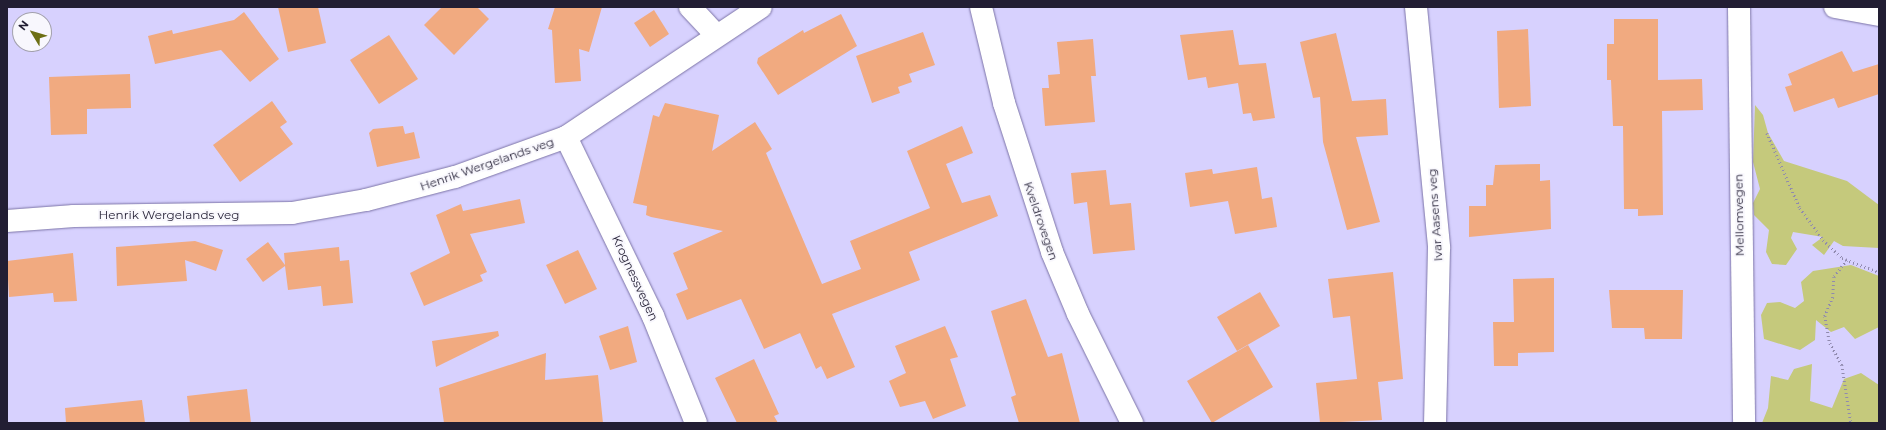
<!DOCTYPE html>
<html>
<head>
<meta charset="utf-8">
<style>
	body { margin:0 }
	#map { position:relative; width:1886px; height:430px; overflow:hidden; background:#d7d1fe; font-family:Montserrat,sans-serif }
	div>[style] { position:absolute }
	.green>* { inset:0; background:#c5c97c }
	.building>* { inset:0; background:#f1aa80 }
	.path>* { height:2.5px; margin-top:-1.25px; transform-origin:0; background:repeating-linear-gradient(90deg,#908aae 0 1px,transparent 0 4px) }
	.roads { filter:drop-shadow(0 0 1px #7c74a7) drop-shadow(0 0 1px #7c74a7) }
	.minor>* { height:22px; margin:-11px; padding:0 11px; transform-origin:11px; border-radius:11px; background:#fff }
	span { translate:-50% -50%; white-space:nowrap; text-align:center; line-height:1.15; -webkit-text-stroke:3.5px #f8f7fd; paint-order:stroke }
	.street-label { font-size:12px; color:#221e33 }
	.frame { position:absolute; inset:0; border:8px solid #221e33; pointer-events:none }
	.north { position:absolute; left:12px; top:12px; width:40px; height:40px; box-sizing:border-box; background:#f8f7fd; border:1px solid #a2a0ac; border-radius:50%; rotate:308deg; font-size:11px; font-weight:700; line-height:16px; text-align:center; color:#221e33 }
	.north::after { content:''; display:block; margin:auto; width:14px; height:18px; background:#6d6f14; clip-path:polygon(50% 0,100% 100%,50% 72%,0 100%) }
</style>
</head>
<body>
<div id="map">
	<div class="green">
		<div style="clip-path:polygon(1755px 105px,1763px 115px,1768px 133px,1784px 161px,1847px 181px,1879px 205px,1879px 248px,1843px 246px,1834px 241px,1824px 255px,1812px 245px,1823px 237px,1793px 232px,1791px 238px,1797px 249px,1786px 265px,1772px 264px,1766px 252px,1769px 230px,1754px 215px,1753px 203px,1760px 189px,1753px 162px)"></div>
		<div style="clip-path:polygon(1851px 265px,1879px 276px,1879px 327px,1855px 339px,1844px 327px,1831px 332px,1816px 320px,1815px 340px,1800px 350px,1764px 339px,1761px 315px,1767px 303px,1780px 302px,1795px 308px,1804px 301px,1801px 282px,1813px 271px)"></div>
		<div style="clip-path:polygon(1812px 364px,1810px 401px,1832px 408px,1844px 379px,1861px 373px,1879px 385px,1879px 423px,1762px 423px,1768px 408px,1771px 376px,1788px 380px,1794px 369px)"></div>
	</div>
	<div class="building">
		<div style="clip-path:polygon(278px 7px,318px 7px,326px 43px,288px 52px)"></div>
		<div style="clip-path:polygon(442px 7px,477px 7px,489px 19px,454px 55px,424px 25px)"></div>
		<div style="clip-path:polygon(555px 7px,602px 7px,589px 52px,579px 49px,581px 81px,555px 83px,552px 30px,548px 29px)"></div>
		<div style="clip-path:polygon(654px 10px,669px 34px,650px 47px,634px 23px)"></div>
		<div style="clip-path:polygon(244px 12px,279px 59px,250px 82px,221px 50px,155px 64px,148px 36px,172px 30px,173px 34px,234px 20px)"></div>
		<div style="clip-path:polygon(841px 14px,857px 46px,778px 95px,757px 63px,758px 58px,803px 30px,804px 33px)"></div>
		<div style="clip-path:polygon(1614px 19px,1658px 19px,1658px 80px,1702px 79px,1703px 110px,1662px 111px,1663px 215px,1638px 216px,1638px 209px,1624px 209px,1623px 126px,1613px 126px,1611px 80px,1607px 80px,1607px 44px,1614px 44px)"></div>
		<div style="clip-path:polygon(1528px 29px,1531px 106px,1499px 108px,1497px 31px)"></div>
		<div style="clip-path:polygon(1233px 30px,1239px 65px,1266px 63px,1275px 118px,1253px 121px,1251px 113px,1243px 114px,1238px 83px,1208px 88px,1206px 77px,1188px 80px,1180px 35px)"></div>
		<div style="clip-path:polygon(923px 32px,935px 65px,909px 74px,912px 82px,898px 87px,900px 93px,872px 103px,856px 56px)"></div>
		<div style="clip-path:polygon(1336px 33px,1352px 101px,1386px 99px,1388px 135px,1356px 137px,1380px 222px,1347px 230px,1323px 142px,1320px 97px,1313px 98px,1300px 42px)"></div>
		<div style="clip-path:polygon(389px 35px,418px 79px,379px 104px,350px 60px)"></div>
		<div style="clip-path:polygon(1093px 39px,1096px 76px,1091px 76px,1095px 122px,1045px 126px,1042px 88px,1049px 88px,1048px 75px,1060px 74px,1057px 42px)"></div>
		<div style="clip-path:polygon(1842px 51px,1853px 72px,1879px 64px,1879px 94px,1838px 108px,1834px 98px,1794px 112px,1785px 87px,1792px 85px,1788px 74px)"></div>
		<div style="clip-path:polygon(130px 74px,131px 108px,87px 109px,87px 134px,51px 135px,49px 77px)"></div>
		<div style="clip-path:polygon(272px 101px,287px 122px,280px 127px,293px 144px,240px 182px,213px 145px)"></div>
		<div style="clip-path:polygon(665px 103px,719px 115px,712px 151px,755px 122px,772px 149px,766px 153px,822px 284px,861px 269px,850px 241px,930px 208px,907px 151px,962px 126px,973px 153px,946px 164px,954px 184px,962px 203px,990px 195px,998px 216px,909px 252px,920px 280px,832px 314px,855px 367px,827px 379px,821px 366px,816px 369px,800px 333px,764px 349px,741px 299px,687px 320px,676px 294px,688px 289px,673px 253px,723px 231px,651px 217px,646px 215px,647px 206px,633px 203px,653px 115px,659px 117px)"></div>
		<div style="clip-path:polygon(403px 126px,405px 134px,414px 132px,420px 158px,377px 167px,369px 133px,373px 129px)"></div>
		<div style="clip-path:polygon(1540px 164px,1540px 181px,1550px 180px,1551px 229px,1469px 237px,1469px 206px,1486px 206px,1486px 185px,1493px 185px,1495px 165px)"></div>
		<div style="clip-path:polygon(1257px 167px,1262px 199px,1272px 197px,1277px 227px,1235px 234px,1228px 201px,1190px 207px,1185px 173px,1212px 169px,1213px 174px)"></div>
		<div style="clip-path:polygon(1106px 170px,1110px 205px,1131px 203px,1135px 250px,1093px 254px,1087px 202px,1074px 204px,1071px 173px)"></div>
		<div style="clip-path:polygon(520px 199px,525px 223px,470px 234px,487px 272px,480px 275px,483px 281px,424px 306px,410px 273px,450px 253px,436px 215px,461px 204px,463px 211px)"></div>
		<div style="clip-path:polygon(195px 241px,223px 250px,216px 271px,185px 260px,187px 281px,117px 286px,116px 247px)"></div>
		<div style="clip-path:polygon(268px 242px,285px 265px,284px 253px,339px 247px,340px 261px,349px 260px,353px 303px,323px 306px,321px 286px,288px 290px,285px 266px,263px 282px,246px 259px)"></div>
		<div style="clip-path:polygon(578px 250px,597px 289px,565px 304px,546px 265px)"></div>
		<div style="clip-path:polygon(73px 253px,77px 301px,54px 302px,53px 293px,9px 297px,7px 261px)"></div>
		<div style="clip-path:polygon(1393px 272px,1403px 379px,1378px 382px,1382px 420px,1320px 423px,1316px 383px,1357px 379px,1350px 316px,1333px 318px,1328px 279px)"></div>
		<div style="clip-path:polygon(1554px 278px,1554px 352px,1518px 353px,1518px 366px,1494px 366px,1493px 322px,1514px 322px,1513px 279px)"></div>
		<div style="clip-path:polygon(1609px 290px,1683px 290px,1682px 339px,1645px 339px,1644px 328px,1612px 328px)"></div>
		<div style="clip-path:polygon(1260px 292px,1280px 326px,1237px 351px,1217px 317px)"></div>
		<div style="clip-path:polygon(1026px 299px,1048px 357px,1062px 353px,1080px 423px,1019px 423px,1011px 397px,1016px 395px,991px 311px)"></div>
		<div style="clip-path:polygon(628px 326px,637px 362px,610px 370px,599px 336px)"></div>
		<div style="clip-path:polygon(945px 326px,958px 357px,950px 359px,966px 406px,933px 419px,925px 401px,900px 407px,889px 381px,906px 373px,895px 346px)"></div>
		<div style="clip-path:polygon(498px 331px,499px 336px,436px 367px,432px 341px)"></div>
		<div style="clip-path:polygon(1248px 345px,1273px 387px,1212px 423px,1187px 381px)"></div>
		<div style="clip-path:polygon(546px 353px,545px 380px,598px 375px,603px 423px,444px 423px,439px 388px)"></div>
		<div style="clip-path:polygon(754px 359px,779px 414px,774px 416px,778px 423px,737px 423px,715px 378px)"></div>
		<div style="clip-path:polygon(247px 389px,251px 423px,190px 423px,187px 396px)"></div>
		<div style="clip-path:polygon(142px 400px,145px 423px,66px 423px,65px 408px)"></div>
	</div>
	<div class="path">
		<div style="left:1767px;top:133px;width:82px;rotate:66.3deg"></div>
		<div style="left:1800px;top:208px;width:39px;rotate:54deg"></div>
		<div style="left:1823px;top:240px;width:26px;rotate:43deg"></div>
		<div style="left:1842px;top:258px;width:40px;rotate:21deg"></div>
		<div style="left:1847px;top:260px;width:21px;rotate:127deg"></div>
		<div style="left:1834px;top:277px;width:20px;rotate:93deg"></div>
		<div style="left:1833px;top:297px;width:21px;rotate:113deg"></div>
		<div style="left:1825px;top:316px;width:27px;rotate:80deg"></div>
		<div style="left:1830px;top:343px;width:25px;rotate:61deg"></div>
		<div style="left:1842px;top:365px;width:59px;rotate:81.2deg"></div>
	</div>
	<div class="roads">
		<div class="minor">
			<div style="left:690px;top:7px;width:38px;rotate:47deg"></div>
			<div style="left:981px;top:7px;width:99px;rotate:76.5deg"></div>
			<div style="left:1004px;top:103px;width:157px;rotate:72.1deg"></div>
			<div style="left:1052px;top:252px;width:67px;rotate:67.2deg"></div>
			<div style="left:1078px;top:314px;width:122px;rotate:63.6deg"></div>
			<div style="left:1416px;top:7px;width:242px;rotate:84.5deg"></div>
			<div style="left:1439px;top:248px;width:175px;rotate:91.3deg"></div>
			<div style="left:1739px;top:7px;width:416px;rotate:89.3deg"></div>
			<div style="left:1835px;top:7px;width:45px;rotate:10.3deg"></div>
			<div style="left:566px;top:137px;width:199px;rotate:64.1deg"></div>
			<div style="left:653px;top:316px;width:115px;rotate:68.1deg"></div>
			<div style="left:7px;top:221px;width:67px;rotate:-4.3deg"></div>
			<div style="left:74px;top:216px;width:218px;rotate:-0.8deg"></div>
			<div style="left:292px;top:213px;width:75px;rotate:-10deg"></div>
			<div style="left:366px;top:200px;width:92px;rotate:-14.5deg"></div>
			<div style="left:455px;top:177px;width:118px;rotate:-19.8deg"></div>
			<div style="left:566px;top:137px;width:234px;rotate:-33.7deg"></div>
		</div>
	</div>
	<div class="street-label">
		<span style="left:487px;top:164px;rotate:-19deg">Henrik Wergelands veg</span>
		<span style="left:169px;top:215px">Henrik Wergelands veg</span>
		<span style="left:1435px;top:215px;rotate:-94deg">Ivar Aasens veg</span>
		<span style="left:1739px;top:215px;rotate:-91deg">Mellomvegen</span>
		<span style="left:1041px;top:221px;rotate:71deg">Kveldrovegen</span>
		<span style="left:635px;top:278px;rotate:65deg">Krognessvegen</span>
	</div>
	<div class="frame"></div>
	<div class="north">N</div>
</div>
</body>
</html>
